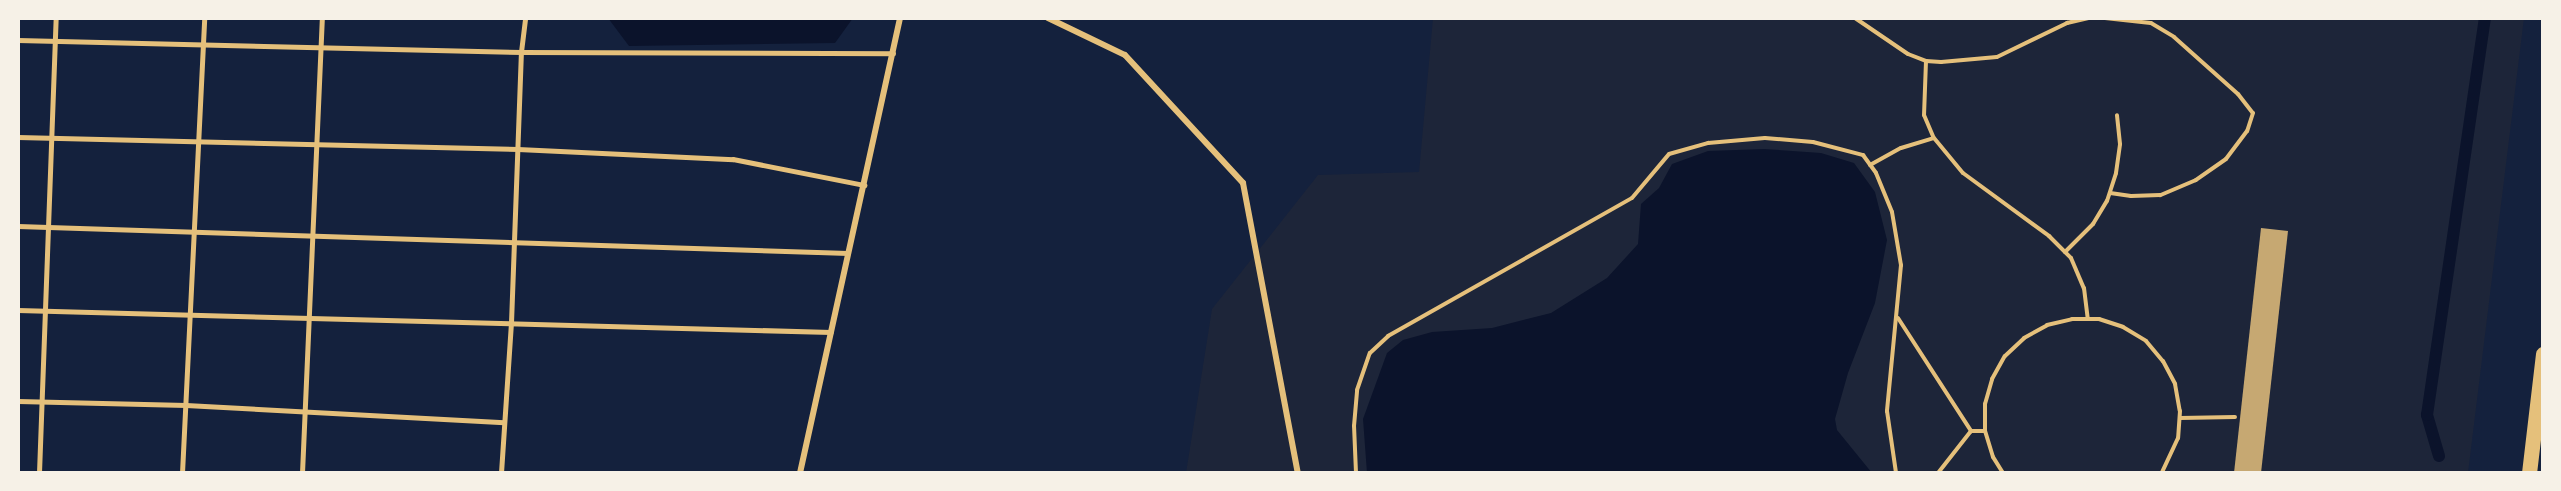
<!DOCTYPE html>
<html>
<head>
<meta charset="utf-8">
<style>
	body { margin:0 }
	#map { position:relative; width:2561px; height:491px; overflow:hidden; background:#14213d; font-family:"Fira Sans Condensed",sans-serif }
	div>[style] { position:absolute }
	.green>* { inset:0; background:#1d2539 }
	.water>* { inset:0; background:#0b132b }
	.stream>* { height:12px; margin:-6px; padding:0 6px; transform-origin:6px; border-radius:6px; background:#0b132b }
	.building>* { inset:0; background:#c6a872 }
	.path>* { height:4px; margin:-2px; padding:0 2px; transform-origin:2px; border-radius:2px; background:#e5c07b }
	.service>* { height:4.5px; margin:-2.25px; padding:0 2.25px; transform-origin:2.25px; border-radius:2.25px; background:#e5c07b }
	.minor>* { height:6px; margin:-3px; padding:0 3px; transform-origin:3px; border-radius:3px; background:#e5c07b }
	.primary>* { height:15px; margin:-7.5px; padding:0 7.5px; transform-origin:7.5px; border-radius:7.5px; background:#e5c07b }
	span { translate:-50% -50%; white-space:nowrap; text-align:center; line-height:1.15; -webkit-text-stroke:5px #f6f1e7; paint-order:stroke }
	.frame { position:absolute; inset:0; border:20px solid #f6f1e7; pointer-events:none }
</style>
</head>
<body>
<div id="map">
	<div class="green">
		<div style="clip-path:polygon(1433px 18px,2524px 18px,2468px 473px,1186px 473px,1212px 309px,1318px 175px,1419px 172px)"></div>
	</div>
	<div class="water">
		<div style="clip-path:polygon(608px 18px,853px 18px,835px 43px,629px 46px)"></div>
		<div style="clip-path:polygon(1764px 149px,1821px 153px,1854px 163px,1875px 192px,1887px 240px,1875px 303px,1848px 373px,1835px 419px,1837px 430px,1872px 473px,1367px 473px,1363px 419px,1387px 353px,1403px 340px,1432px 332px,1492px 328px,1551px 313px,1607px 278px,1638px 244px,1641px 204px,1659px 188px,1672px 164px,1708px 151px)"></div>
	</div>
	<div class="stream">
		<div style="left:2439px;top:456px;width:43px;rotate:-106.3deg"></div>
		<div style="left:2427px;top:415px;width:401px;rotate:-81.7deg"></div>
	</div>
	<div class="building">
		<div style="clip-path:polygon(2261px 228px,2288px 231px,2261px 473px,2234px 473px)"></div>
	</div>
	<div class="path">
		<div style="left:1855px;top:18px;width:64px;rotate:34.2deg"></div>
		<div style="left:1908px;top:54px;width:19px;rotate:21deg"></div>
		<div style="left:1926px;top:61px;width:15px;rotate:4deg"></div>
		<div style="left:1941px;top:62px;width:56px;rotate:-5.1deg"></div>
		<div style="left:1997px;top:57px;width:78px;rotate:-25.9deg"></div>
		<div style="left:2067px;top:23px;width:22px;rotate:-13deg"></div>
		<div style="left:2105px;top:18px;width:46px;rotate:6.2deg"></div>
		<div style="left:2151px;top:23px;width:27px;rotate:31deg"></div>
		<div style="left:2174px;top:37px;width:86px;rotate:41.7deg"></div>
		<div style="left:2238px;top:94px;width:24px;rotate:52deg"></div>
		<div style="left:2253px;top:113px;width:19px;rotate:108deg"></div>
		<div style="left:2247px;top:131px;width:35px;rotate:127deg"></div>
		<div style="left:2226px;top:159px;width:37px;rotate:145deg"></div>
		<div style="left:2196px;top:180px;width:39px;rotate:157deg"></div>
		<div style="left:2160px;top:195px;width:29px;rotate:178deg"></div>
		<div style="left:2131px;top:196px;width:21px;rotate:-172deg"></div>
		<div style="left:1926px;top:61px;width:54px;rotate:92.1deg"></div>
		<div style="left:1924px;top:115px;width:25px;rotate:67deg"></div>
		<div style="left:1934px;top:138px;width:45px;rotate:50.4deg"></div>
		<div style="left:1963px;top:173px;width:107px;rotate:36.2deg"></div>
		<div style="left:2049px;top:236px;width:31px;rotate:45deg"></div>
		<div style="left:2071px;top:258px;width:33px;rotate:67deg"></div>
		<div style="left:2084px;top:288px;width:31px;rotate:83deg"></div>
		<div style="left:1870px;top:165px;width:35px;rotate:-29deg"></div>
		<div style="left:1901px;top:148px;width:34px;rotate:-17deg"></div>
		<div style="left:2065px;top:252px;width:40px;rotate:-45deg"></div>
		<div style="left:2093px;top:224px;width:27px;rotate:-59deg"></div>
		<div style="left:2107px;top:201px;width:29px;rotate:-72deg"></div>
		<div style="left:2116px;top:173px;width:29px;rotate:-82deg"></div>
		<div style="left:2120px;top:144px;width:29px;rotate:-96deg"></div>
		<div style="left:1898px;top:318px;width:135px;rotate:57.1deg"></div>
		<div style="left:2180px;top:418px;width:55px;rotate:-1deg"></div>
		<div style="left:1356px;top:473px;width:47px;rotate:-92.4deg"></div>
		<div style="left:1354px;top:426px;width:36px;rotate:-85deg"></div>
		<div style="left:1357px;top:390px;width:39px;rotate:-71deg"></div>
		<div style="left:1370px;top:353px;width:25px;rotate:-43deg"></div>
		<div style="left:1388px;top:336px;width:280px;rotate:-29.5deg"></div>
		<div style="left:1632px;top:198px;width:57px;rotate:-49.9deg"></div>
		<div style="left:1669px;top:154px;width:41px;rotate:-15.8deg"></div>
		<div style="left:1708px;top:143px;width:57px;rotate:-5deg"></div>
		<div style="left:1765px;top:138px;width:48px;rotate:4.8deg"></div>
		<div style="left:1813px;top:142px;width:52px;rotate:14.6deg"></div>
		<div style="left:1863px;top:155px;width:22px;rotate:54deg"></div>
		<div style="left:1876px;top:173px;width:42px;rotate:67.7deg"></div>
		<div style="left:1892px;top:212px;width:54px;rotate:80.4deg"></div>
		<div style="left:1901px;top:265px;width:147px;rotate:95.5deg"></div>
		<div style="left:1887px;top:411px;width:63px;rotate:81.7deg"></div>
		<div style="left:1938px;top:473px;width:53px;rotate:-51.8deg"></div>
		<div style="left:1971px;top:431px;width:14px"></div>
		<div style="left:2003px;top:473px;width:19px;rotate:-122deg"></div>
		<div style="left:1993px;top:457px;width:27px;rotate:-107deg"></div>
		<div style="left:1985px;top:431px;width:27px;rotate:-90deg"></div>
		<div style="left:1985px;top:404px;width:26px;rotate:-74deg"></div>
		<div style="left:1992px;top:379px;width:26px;rotate:-61deg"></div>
		<div style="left:2005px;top:356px;width:26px;rotate:-43deg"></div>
		<div style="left:2024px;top:338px;width:26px;rotate:-29deg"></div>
		<div style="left:2047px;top:325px;width:26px;rotate:-13deg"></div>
		<div style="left:2072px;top:319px;width:27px"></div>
		<div style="left:2099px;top:319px;width:25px;rotate:18deg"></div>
		<div style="left:2123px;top:327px;width:27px;rotate:31deg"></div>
		<div style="left:2146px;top:341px;width:26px;rotate:50deg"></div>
		<div style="left:2163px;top:361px;width:26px;rotate:62deg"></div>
		<div style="left:2175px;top:384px;width:27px;rotate:80deg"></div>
		<div style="left:2180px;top:411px;width:27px;rotate:94deg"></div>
		<div style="left:2178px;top:438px;width:38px;rotate:115deg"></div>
	</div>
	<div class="service">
		<div style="left:18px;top:40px;width:503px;rotate:1.37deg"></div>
		<div style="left:521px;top:52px;width:372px;rotate:0.2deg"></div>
		<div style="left:18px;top:137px;width:500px;rotate:1.37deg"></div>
		<div style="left:518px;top:149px;width:215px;rotate:2.7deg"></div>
		<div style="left:733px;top:159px;width:134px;rotate:11.2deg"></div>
		<div style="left:18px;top:226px;width:830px;rotate:1.86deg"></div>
		<div style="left:18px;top:310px;width:813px;rotate:1.55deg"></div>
		<div style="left:18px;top:401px;width:168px;rotate:1.4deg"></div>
		<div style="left:186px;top:405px;width:318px;rotate:3.1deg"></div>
		<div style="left:39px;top:473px;width:455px;rotate:-87.9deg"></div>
		<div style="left:182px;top:473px;width:456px;rotate:-87.2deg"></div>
		<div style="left:302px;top:473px;width:455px;rotate:-87.5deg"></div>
		<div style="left:501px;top:473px;width:150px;rotate:-86.2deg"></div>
		<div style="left:511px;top:323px;width:271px;rotate:-87.9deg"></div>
		<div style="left:521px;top:52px;width:34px;rotate:-83deg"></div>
	</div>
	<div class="minor">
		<div style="left:1048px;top:18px;width:85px;rotate:25.7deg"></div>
		<div style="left:1125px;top:55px;width:174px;rotate:47.3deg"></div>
		<div style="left:1243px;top:183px;width:295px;rotate:79.3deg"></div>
		<div style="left:800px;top:473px;width:466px;rotate:-77.6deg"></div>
	</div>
	<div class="primary">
		<div style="left:2529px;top:473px;width:120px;rotate:-83.3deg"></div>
	</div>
	<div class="frame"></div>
</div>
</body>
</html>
